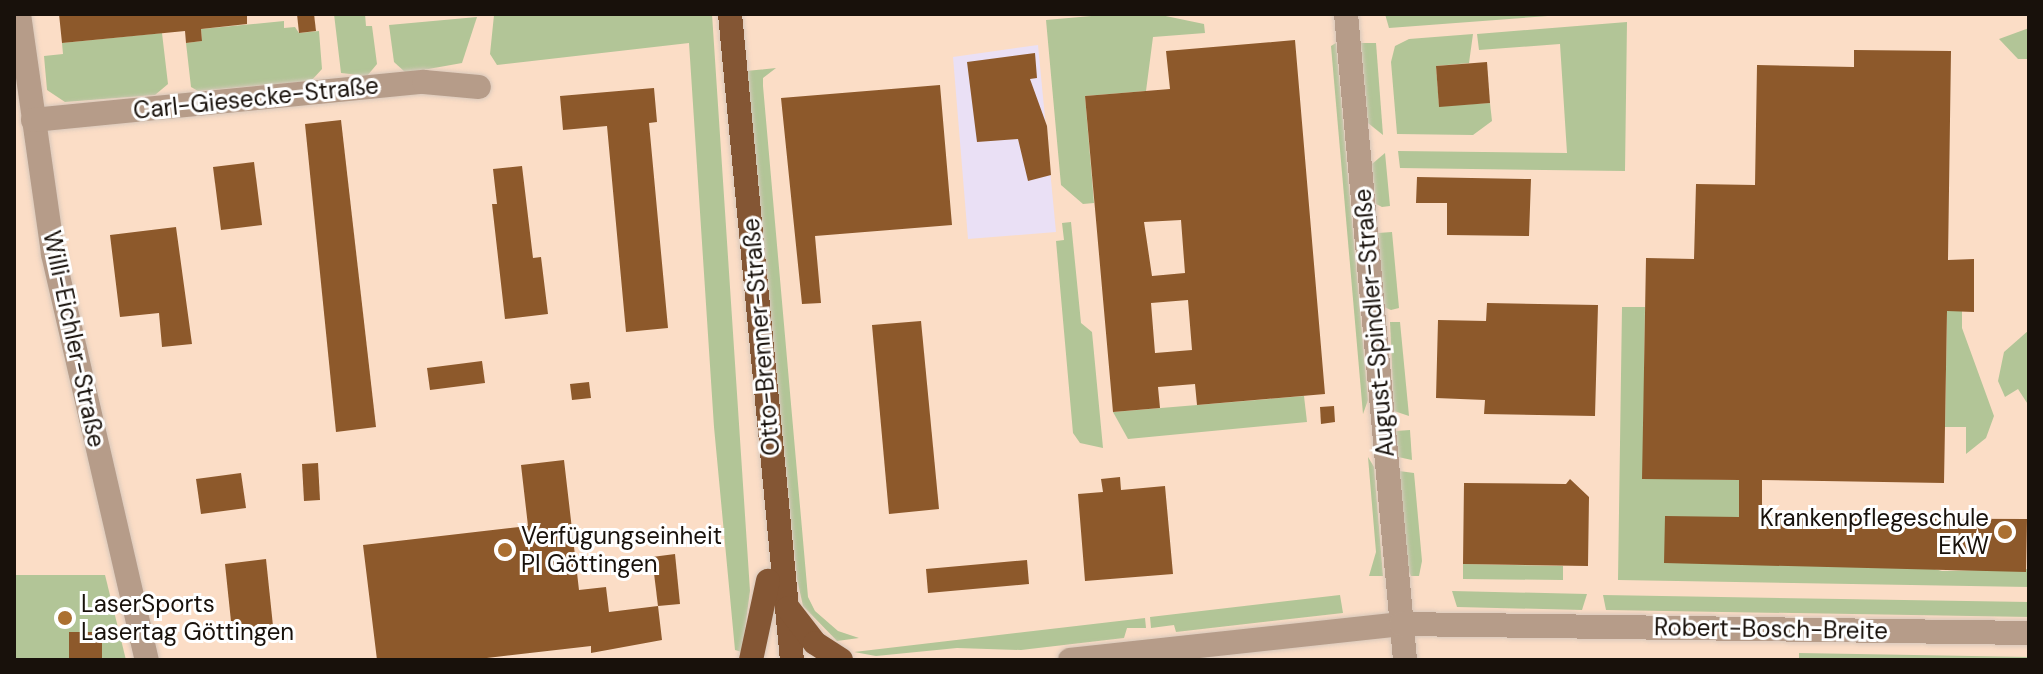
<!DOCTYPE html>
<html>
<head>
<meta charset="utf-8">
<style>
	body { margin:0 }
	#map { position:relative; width:2043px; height:674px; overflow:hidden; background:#fdebdd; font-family:"DM Sans",sans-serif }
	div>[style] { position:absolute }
	.built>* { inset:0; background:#fbddc6 }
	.education>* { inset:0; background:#eae0f5 }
	.green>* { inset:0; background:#b2c597 }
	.building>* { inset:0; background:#8d592b }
	.roads { filter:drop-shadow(0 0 2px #d8c8bb) drop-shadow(0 0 2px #d8c8bb) }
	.minor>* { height:24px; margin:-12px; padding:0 12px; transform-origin:12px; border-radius:12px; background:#b69c89 }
	.major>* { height:24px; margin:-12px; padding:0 12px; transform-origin:12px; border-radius:12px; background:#845634 }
	.dots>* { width:22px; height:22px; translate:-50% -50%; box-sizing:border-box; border:4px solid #fff; border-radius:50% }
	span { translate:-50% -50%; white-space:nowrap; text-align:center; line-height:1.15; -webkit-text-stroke:6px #fff; paint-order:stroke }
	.street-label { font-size:24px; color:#18110b }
	.poi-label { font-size:24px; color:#18110b }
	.right { translate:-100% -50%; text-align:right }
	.left { translate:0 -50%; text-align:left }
	.frame { position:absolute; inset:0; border:16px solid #18110b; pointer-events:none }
</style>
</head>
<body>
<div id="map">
	<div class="built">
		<div style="clip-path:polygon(14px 14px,2029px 14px,2029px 660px,14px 660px)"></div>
	</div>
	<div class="education">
		<div style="clip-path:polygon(1038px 45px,1056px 232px,968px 239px,953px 57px)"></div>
	</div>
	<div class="green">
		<div style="clip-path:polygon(334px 14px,365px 14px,366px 26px,372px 26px,377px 64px,367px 76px,341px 73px)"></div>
		<div style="clip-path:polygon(712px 14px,750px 591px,742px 652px,735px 650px,714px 427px,689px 43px,497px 65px,490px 54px,494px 15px)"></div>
		<div style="clip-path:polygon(1114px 14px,1156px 14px,1204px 24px,1205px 33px,1153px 37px,1146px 91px,1085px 96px,1094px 203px,1083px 204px,1061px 185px,1046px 20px)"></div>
		<div style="clip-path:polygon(1385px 14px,1575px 14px,1389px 28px)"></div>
		<div style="clip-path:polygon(477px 17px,462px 63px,406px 73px,394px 62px,389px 25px)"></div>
		<div style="clip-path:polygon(284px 21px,284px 28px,295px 27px,299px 33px,319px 31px,322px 69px,311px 81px,198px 91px,191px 87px,186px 43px,202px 41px,201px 29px)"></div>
		<div style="clip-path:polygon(1627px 22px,1625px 171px,1400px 168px,1398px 151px,1567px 153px,1560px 44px,1479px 50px,1477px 34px)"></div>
		<div style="clip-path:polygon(2029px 28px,2029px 59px,2018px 59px,1999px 39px)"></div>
		<div style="clip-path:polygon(162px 33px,168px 84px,155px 95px,65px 102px,47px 90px,44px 56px,63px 54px,62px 43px)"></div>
		<div style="clip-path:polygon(1473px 34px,1469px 63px,1436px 66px,1439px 106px,1490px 103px,1492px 121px,1473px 135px,1397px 134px,1391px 62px,1395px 46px,1409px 39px)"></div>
		<div style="clip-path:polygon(1336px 43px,1368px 400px,1363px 414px,1331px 46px)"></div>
		<div style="clip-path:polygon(1361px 43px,1376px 43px,1383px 135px,1368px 123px)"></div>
		<div style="clip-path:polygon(776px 68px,763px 78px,763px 86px,808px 597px,815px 611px,838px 631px,859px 638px,837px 641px,803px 606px,797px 579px,746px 71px)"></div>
		<div style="clip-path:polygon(1385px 153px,1390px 206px,1382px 207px,1376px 204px,1372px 164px)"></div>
		<div style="clip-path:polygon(1071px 222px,1081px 323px,1092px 332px,1103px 448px,1080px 443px,1073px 433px,1056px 241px,1064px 240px,1062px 223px)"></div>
		<div style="clip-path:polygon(1392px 232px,1399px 308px,1391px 310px,1384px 307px,1378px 233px)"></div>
		<div style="clip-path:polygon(1622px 307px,1645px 307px,1643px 478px,1739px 480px,1739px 517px,1942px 571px,2029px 569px,2029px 587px,1618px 580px)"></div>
		<div style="clip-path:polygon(1947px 311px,1962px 311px,1962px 328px,1994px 416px,1986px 438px,1966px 454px,1966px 427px,1945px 427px)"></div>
		<div style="clip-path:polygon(1390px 322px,1400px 322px,1409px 416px,1394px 411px)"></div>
		<div style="clip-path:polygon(2029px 330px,2029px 406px,2018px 389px,2005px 397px,1998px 381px,2004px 352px)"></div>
		<div style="clip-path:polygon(1304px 396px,1307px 422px,1128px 439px,1113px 412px)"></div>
		<div style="clip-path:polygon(1410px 430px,1412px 460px,1398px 457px,1396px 431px)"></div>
		<div style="clip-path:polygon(1368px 457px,1374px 467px,1383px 576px,1369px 576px,1376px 552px)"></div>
		<div style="clip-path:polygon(1399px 471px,1414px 473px,1422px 561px,1419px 576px,1411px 576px,1408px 569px)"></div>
		<div style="clip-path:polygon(1463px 564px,1563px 566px,1563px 580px,1463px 579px)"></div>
		<div style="clip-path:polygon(14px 575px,105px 575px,126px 660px,14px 660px)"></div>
		<div style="clip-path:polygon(1452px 591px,1587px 594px,1582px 610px,1457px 607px)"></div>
		<div style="clip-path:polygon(1340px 595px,1343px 613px,1176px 632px,1174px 625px,1151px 628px,1150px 617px)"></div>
		<div style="clip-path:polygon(1603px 595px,2029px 602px,2029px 617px,1606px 610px)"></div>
		<div style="clip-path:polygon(1145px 618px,1146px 628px,1127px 628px,1124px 638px,1021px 650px,957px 648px,876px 656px,854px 652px)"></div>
		<div style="clip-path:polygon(1799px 653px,2029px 657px,2029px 660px,1799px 660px)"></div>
	</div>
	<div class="building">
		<div style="clip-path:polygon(59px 14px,247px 14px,247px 24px,201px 29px,202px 41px,186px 43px,185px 31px,62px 43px)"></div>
		<div style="clip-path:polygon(297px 14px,314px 14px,316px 31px,299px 33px)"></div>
		<div style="clip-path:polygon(evenodd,1295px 40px,1325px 394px,1197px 405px,1195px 384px,1158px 387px,1160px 408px,1113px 412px,1085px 96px,1170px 89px,1166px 51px,1295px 40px,1181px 220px,1185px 273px,1152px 276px,1144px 222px,1181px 220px,1295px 40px,1188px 300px,1192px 350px,1155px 353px,1151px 303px,1188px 300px)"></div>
		<div style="clip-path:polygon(1854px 50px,1951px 51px,1948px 260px,1974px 259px,1974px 312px,1947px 311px,1944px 483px,1762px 480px,1762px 518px,2027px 519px,2026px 572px,1664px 563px,1665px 516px,1739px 517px,1739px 480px,1642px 479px,1646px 258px,1694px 259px,1696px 184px,1755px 185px,1757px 65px,1854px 67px)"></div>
		<div style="clip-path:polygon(1035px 53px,1037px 78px,1030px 79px,1047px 126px,1051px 175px,1028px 181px,1018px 139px,977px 142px,967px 62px)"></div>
		<div style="clip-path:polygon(1487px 62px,1490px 103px,1439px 107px,1436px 66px)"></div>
		<div style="clip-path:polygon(940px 85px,952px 225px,815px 236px,821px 303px,802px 304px,781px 98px)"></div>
		<div style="clip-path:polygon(654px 88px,657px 122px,649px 123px,668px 328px,626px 332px,607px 126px,563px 130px,560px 96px)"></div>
		<div style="clip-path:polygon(341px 120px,376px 427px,336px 432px,305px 124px)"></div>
		<div style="clip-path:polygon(254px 162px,262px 225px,221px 230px,213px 167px)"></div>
		<div style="clip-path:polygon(522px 166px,533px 258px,541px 257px,548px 314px,505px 319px,492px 204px,497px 204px,493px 169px)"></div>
		<div style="clip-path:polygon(1417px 177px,1531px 179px,1529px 236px,1447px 235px,1447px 203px,1416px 203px)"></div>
		<div style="clip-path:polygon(176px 227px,192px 344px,162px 347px,159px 313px,120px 317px,110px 235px)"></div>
		<div style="clip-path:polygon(1487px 303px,1598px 305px,1595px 416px,1484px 414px,1485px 400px,1436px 398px,1438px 320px,1486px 321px)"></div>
		<div style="clip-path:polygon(921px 321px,939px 509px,889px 514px,872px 325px)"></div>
		<div style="clip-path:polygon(482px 361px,485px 383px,430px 390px,427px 368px)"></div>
		<div style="clip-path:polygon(589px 382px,591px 398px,572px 400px,570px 384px)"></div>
		<div style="clip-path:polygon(1334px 406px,1335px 422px,1321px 424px,1320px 407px)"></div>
		<div style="clip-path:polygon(564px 460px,579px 590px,606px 587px,609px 612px,658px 606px,662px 640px,591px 653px,591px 646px,470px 660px,377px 660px,363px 545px,528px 526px,521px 465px)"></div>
		<div style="clip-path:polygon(318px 463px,320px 500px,304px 501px,302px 464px)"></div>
		<div style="clip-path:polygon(241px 473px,246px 508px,201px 514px,196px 479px)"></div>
		<div style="clip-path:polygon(1120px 477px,1121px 490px,1165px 486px,1173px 574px,1085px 581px,1078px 494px,1103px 492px,1101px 479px)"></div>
		<div style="clip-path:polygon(1570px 479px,1589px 497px,1588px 566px,1463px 564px,1464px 483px,1566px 484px)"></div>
		<div style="clip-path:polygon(675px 554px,680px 604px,658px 606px,652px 557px)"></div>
		<div style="clip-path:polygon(266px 559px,273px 626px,232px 631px,225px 564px)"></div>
		<div style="clip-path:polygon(1027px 560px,1029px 584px,928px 593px,926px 569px)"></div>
		<div style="clip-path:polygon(69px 632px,102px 632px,102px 660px,69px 660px)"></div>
	</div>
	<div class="roads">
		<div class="minor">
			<div style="left:19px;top:14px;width:242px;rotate:81.9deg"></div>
			<div style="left:53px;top:254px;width:417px;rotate:77deg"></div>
			<div style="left:1346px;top:14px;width:649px;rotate:84.78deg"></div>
			<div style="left:33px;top:120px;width:393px;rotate:-5.6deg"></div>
			<div style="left:424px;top:82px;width:55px;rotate:5.2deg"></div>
			<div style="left:1070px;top:660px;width:333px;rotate:-6.2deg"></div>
			<div style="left:1401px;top:624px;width:628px;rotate:0.82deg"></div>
		</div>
		<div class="major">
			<div style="left:730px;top:14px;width:649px;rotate:84.52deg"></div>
			<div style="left:788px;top:608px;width:44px;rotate:52.4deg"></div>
			<div style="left:815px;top:643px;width:31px;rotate:33deg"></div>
			<div style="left:751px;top:660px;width:81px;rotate:-77.9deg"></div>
		</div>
	</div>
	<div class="dots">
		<div style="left:2005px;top:532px;background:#ab7031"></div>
		<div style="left:505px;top:550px;background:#ab7031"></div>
		<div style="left:65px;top:618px;background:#ab7031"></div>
	</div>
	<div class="street-label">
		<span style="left:256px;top:98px;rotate:-6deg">Carl-Giesecke-Straße</span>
		<span style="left:1374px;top:323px;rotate:-95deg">August-Spindler-Straße</span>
		<span style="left:761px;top:337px;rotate:-95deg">Otto-Brenner-Straße</span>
		<span style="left:74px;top:339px;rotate:78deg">Willi-Eichler-Straße</span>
		<span style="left:1771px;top:629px;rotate:1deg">Robert-Bosch-Breite</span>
	</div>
	<div class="poi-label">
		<span class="right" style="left:1989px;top:532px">Krankenpflegeschule<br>EKW</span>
		<span class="left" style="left:521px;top:550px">Verfügungseinheit<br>PI Göttingen</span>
		<span class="left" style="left:81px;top:618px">LaserSports<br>Lasertag Göttingen</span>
	</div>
	<div class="frame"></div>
</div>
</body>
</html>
